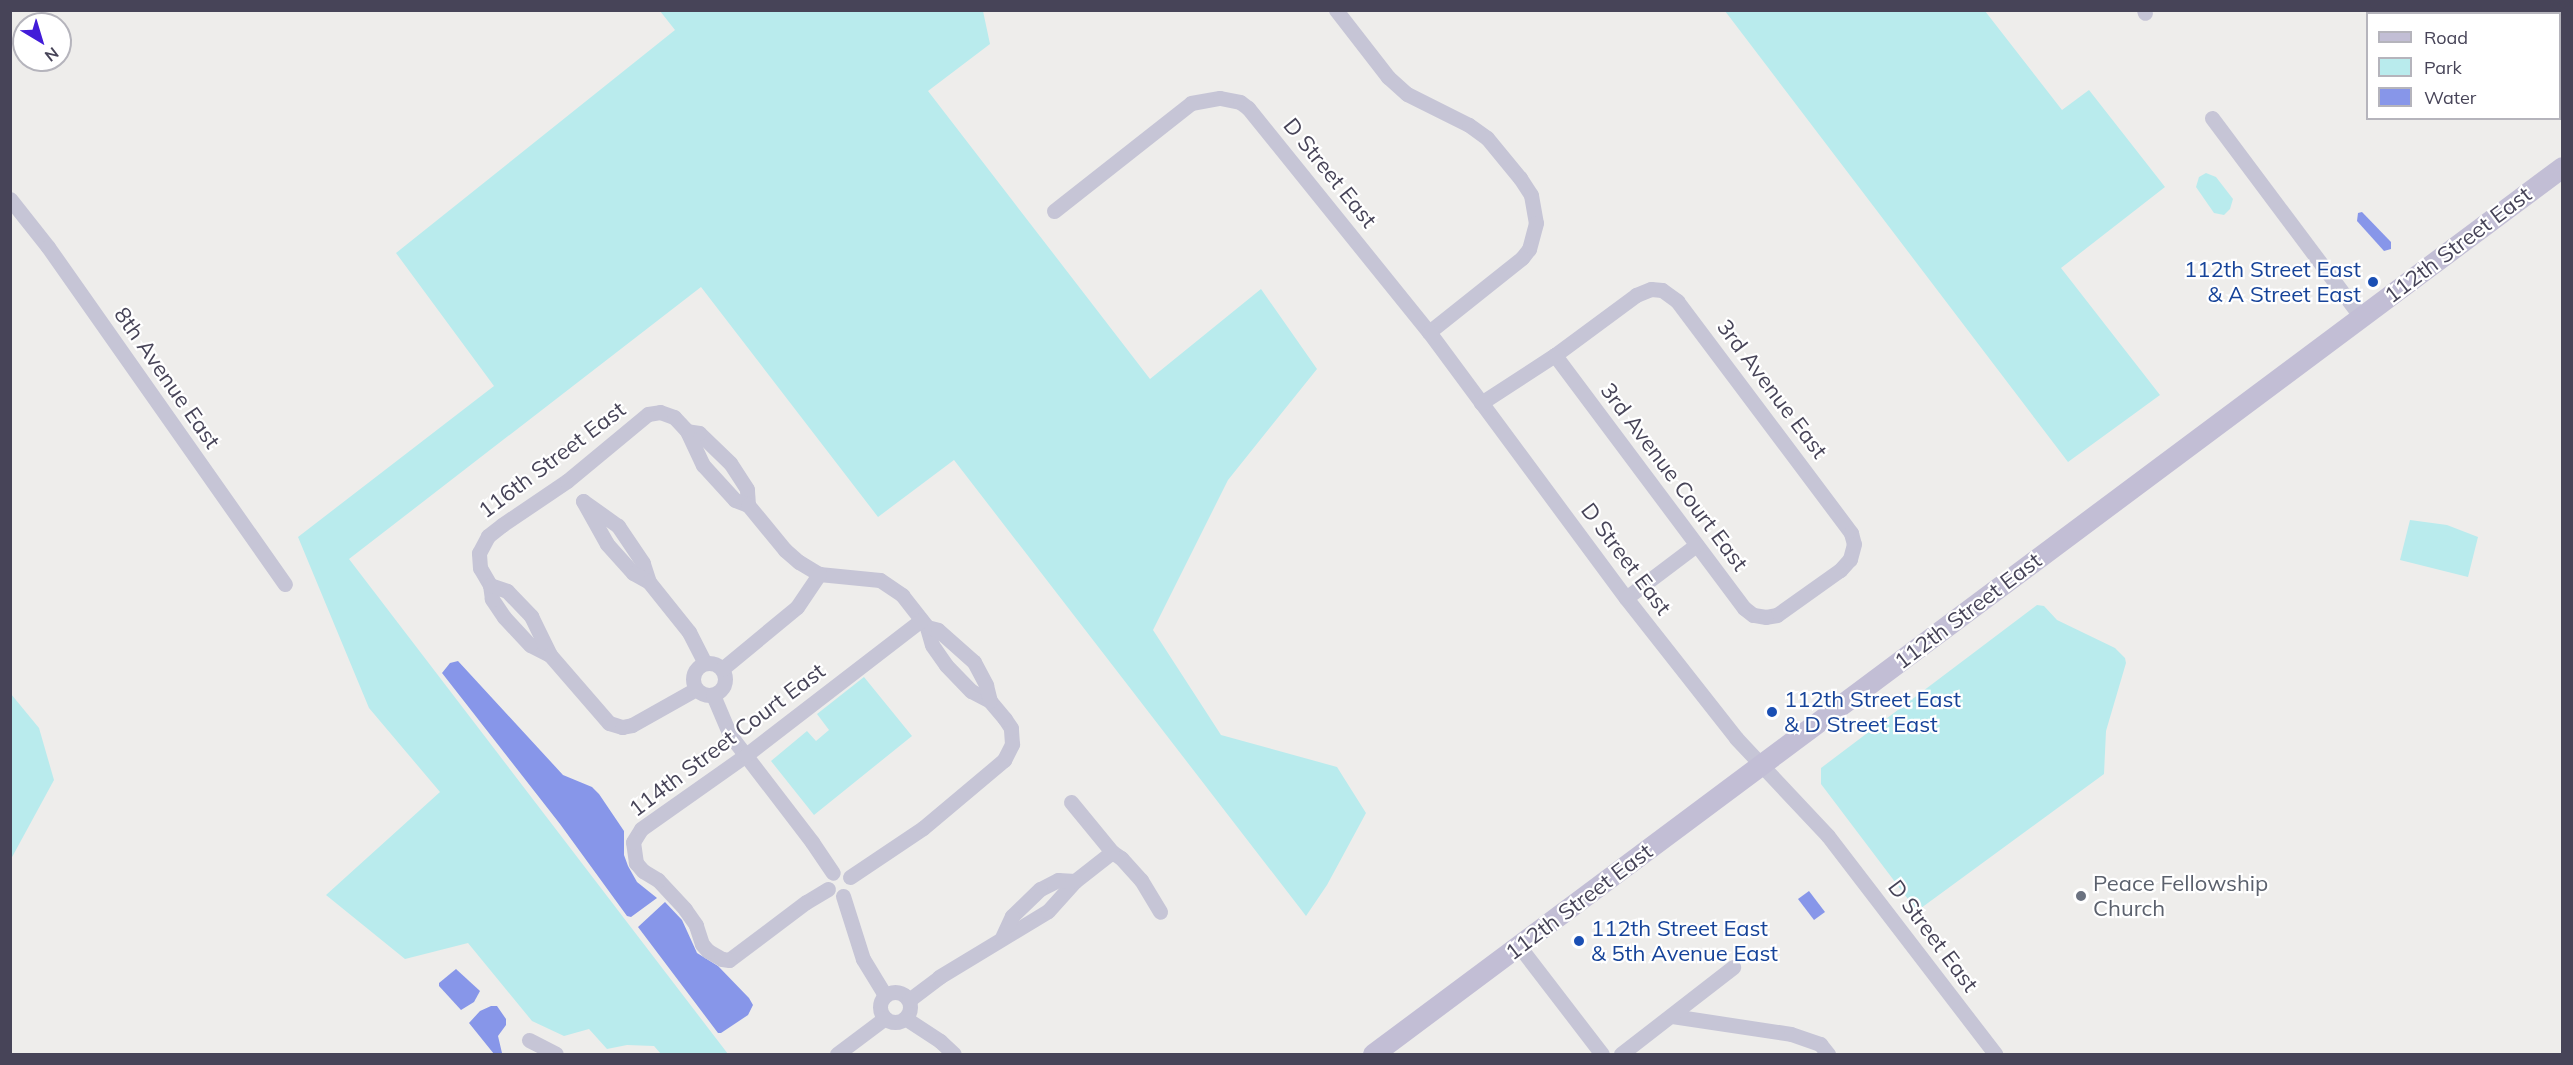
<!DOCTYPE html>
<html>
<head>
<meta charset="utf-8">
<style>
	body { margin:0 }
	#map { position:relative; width:2573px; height:1065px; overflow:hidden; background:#eeedeb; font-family:Mulish,sans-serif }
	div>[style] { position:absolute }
	.green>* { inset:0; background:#b9ebed }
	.water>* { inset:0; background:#8796e9 }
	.street>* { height:15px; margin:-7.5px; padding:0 7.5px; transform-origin:7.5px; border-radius:7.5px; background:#c6c5d6 }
	.street>.ring { margin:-7.5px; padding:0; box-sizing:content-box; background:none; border:15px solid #c6c5d6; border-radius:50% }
	.secondary>* { height:21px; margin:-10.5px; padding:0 10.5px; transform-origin:10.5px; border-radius:10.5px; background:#c2bed5 }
	.dots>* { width:16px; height:16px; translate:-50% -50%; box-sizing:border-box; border:3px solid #fff; border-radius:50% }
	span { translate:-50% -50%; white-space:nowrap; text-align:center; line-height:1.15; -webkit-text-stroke:4.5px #fff; paint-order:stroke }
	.street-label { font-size:22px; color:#474458 }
	.transit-label { font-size:22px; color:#164399 }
	.right { translate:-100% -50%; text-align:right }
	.left { translate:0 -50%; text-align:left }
	.worship-label { font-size:22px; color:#5b616d }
	.frame { position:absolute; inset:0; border:12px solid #474458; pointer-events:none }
	.legend { position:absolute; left:2366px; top:12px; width:195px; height:108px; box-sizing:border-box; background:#fff; border:2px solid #b5b4bc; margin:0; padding:8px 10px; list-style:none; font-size:18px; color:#474458 }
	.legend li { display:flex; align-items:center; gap:12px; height:30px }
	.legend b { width:30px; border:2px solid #b5b4bc }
	.north { position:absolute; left:12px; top:12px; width:60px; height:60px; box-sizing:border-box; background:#fff; border:2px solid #b5b4bc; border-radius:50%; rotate:142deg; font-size:16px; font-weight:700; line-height:24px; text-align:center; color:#474458 }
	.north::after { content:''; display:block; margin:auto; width:21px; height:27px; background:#421cd8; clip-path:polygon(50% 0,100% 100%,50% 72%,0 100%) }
</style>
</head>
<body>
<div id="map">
	<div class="green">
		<div style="clip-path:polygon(660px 11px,983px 11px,990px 44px,928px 91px,1150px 379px,1261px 289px,1317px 369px,1228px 480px,1153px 630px,1221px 735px,1337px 767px,1366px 813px,1327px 885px,1306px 916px,954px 460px,878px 517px,701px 287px,349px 559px,728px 1054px,661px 1054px,654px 1046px,627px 1045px,607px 1049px,589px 1029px,564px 1036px,532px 1021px,468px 943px,405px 959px,326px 895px,440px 792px,369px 708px,298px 537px,494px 386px,396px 253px,675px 30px)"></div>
		<div style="clip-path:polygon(1725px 11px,1985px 11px,2062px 110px,2089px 90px,2165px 187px,2061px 268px,2160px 395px,2068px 462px)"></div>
		<div style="clip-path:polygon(2206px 173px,2216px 177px,2233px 199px,2230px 209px,2224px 215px,2214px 213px,2196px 187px,2199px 177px)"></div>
		<div style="clip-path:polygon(2410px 520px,2447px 525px,2478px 537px,2468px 577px,2400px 560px)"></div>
		<div style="clip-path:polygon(2037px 605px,2044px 606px,2057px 620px,2115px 648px,2125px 658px,2126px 663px,2106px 731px,2104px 774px,1917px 911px,1821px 784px,1821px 768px)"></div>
		<div style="clip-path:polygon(864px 677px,912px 736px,814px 815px,771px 761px,807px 731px,816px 741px,829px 730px,817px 714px)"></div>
		<div style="clip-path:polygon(11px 694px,39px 728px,54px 780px,11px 859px)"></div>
	</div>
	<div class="water">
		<div style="clip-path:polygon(2362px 212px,2391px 242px,2391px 249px,2384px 251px,2357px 221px,2358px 213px)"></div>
		<div style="clip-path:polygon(458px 661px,563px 775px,592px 787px,599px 794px,624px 831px,624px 855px,628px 866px,637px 882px,657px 898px,631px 917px,627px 916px,560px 824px,442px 673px,450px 663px)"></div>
		<div style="clip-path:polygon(1809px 891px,1825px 912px,1814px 920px,1798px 899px)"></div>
		<div style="clip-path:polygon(665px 902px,682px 920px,697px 953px,718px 966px,749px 998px,753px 1005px,748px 1015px,721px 1033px,718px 1033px,638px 927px)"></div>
		<div style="clip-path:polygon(456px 969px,480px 991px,474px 1002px,461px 1010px,439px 986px,439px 983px)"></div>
		<div style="clip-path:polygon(491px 1006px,497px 1006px,506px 1019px,506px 1025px,498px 1036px,502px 1053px,500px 1054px,494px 1054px,469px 1023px,480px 1011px)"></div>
	</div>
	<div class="street">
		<div style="left:1336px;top:10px;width:85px;rotate:52.2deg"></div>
		<div style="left:1388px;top:77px;width:25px;rotate:42deg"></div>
		<div style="left:1407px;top:94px;width:69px;rotate:26.6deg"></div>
		<div style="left:1469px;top:125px;width:22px;rotate:36deg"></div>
		<div style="left:1487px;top:138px;width:52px;rotate:50.5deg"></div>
		<div style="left:1520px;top:178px;width:20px;rotate:57deg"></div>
		<div style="left:1531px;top:195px;width:28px;rotate:80deg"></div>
		<div style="left:1536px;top:223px;width:27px;rotate:105deg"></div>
		<div style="left:1529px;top:249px;width:11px;rotate:128deg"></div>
		<div style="left:1522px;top:258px;width:119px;rotate:141.5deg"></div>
		<div style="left:2144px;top:10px;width:3px;rotate:72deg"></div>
		<div style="left:2212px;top:118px;width:249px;rotate:53.2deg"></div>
		<div style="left:10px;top:199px;width:61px;rotate:51.6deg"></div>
		<div style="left:48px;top:247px;width:412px;rotate:54.9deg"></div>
		<div style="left:1054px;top:211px;width:174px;rotate:-38.2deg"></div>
		<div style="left:1191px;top:103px;width:29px;rotate:-10deg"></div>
		<div style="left:1220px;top:98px;width:20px;rotate:11deg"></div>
		<div style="left:1240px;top:102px;width:10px;rotate:37deg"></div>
		<div style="left:1248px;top:108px;width:288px;rotate:51.1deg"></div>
		<div style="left:1429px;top:332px;width:331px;rotate:53.5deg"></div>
		<div style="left:1626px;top:598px;width:178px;rotate:51.8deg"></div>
		<div style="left:1736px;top:738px;width:134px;rotate:46.8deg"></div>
		<div style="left:1828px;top:836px;width:275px;rotate:52.5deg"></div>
		<div style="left:1481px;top:403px;width:88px;rotate:-33deg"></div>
		<div style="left:1555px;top:355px;width:101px;rotate:-36.5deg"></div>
		<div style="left:1636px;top:295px;width:16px;rotate:-22deg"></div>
		<div style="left:1651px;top:289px;width:11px;rotate:5deg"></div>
		<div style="left:1662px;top:290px;width:19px;rotate:36deg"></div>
		<div style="left:1677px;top:301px;width:290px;rotate:53.1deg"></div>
		<div style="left:1851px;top:533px;width:11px;rotate:75deg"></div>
		<div style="left:1854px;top:544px;width:16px;rotate:105deg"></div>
		<div style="left:1850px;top:559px;width:15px;rotate:132deg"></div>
		<div style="left:1840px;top:570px;width:77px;rotate:144.5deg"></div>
		<div style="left:1777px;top:615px;width:11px;rotate:170deg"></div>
		<div style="left:1766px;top:617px;width:13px;rotate:-171deg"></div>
		<div style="left:1753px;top:615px;width:11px;rotate:-142deg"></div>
		<div style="left:1744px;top:608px;width:316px;rotate:-126.8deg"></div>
		<div style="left:748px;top:505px;width:16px;rotate:-94deg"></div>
		<div style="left:747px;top:489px;width:31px;rotate:-123deg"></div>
		<div style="left:730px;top:463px;width:43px;rotate:-135.9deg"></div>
		<div style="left:699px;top:433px;width:12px;rotate:-171deg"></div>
		<div style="left:687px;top:431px;width:38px;rotate:65deg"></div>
		<div style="left:703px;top:465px;width:47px;rotate:47.6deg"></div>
		<div style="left:735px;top:500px;width:14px;rotate:21deg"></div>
		<div style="left:748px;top:505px;width:58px;rotate:50.6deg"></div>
		<div style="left:785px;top:550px;width:18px;rotate:41deg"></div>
		<div style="left:799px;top:562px;width:23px;rotate:31deg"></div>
		<div style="left:819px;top:574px;width:61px;rotate:5.6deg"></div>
		<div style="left:880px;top:580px;width:27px;rotate:34deg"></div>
		<div style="left:902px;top:595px;width:39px;rotate:52deg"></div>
		<div style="left:649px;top:582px;width:20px;rotate:-108deg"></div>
		<div style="left:643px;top:563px;width:45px;rotate:-124deg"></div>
		<div style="left:618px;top:526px;width:43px;rotate:-144.5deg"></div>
		<div style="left:583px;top:501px;width:49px;rotate:60.8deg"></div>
		<div style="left:607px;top:544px;width:39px;rotate:48deg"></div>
		<div style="left:633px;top:573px;width:18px;rotate:29deg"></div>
		<div style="left:649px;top:582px;width:64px;rotate:51.3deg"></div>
		<div style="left:689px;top:632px;width:35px;rotate:63deg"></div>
		<div style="left:490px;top:585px;width:20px;rotate:-120deg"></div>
		<div style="left:480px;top:568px;width:15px;rotate:-94deg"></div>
		<div style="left:479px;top:553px;width:19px;rotate:-62deg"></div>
		<div style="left:488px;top:536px;width:18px;rotate:-38deg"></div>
		<div style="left:502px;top:525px;width:78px;rotate:-34.1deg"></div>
		<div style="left:567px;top:481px;width:105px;rotate:-39.6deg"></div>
		<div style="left:648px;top:414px;width:12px;rotate:-9deg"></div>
		<div style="left:660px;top:412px;width:15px;rotate:20deg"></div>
		<div style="left:674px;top:417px;width:19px;rotate:47deg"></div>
		<div style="left:1626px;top:598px;width:88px;rotate:-37.1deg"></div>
		<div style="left:550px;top:655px;width:22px;rotate:-153deg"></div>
		<div style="left:530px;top:645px;width:38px;rotate:-133deg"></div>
		<div style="left:504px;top:617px;width:22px;rotate:-124deg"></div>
		<div style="left:492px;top:599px;width:14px;rotate:-98deg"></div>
		<div style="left:490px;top:585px;width:18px;rotate:19deg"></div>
		<div style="left:507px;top:591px;width:35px;rotate:46deg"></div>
		<div style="left:531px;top:616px;width:43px;rotate:64deg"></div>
		<div style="left:550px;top:655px;width:90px;rotate:49.1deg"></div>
		<div style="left:609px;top:723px;width:14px;rotate:17deg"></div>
		<div style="left:622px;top:727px;width:10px;rotate:-11deg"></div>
		<div style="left:632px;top:725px;width:73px;rotate:-29.4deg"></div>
		<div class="ring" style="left:693px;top:663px;width:17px;height:17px"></div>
		<div style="left:722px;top:669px;width:97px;rotate:-39.6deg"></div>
		<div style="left:797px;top:607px;width:40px;rotate:-56deg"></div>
		<div style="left:713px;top:695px;width:43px;rotate:67deg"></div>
		<div style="left:730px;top:735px;width:135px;rotate:52.5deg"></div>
		<div style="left:812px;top:842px;width:37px;rotate:56deg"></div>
		<div style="left:1071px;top:802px;width:65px;rotate:50.6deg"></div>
		<div style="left:1112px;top:852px;width:11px;rotate:34deg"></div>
		<div style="left:1121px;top:858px;width:30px;rotate:48deg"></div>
		<div style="left:1141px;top:880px;width:37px;rotate:59deg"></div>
		<div style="left:850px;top:877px;width:88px;rotate:-33.9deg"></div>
		<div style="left:923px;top:828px;width:106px;rotate:-40deg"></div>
		<div style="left:1004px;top:760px;width:18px;rotate:-63deg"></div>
		<div style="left:1012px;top:744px;width:16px;rotate:-94deg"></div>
		<div style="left:1011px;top:728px;width:11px;rotate:-124deg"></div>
		<div style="left:1005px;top:719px;width:23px;rotate:-130deg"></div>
		<div style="left:990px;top:701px;width:21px;rotate:-152deg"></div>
		<div style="left:971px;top:691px;width:36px;rotate:-134deg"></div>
		<div style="left:946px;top:665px;width:24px;rotate:-125deg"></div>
		<div style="left:932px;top:645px;width:19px;rotate:-106deg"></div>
		<div style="left:927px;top:627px;width:11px;rotate:15deg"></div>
		<div style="left:938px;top:630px;width:48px;rotate:41.6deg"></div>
		<div style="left:974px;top:662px;width:26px;rotate:62deg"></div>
		<div style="left:986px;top:685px;width:16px;rotate:76deg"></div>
		<div style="left:1075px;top:881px;width:47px;rotate:-38.1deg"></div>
		<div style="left:828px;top:889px;width:26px;rotate:149deg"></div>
		<div style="left:806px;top:902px;width:96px;rotate:143deg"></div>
		<div style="left:729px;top:960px;width:7px;rotate:-172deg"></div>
		<div style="left:722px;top:959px;width:16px;rotate:-150deg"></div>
		<div style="left:708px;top:951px;width:9px;rotate:-131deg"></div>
		<div style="left:702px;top:944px;width:20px;rotate:-108deg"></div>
		<div style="left:696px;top:925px;width:19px;rotate:-125deg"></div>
		<div style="left:685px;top:909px;width:40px;rotate:-133deg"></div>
		<div style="left:658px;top:880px;width:17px;rotate:-149deg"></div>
		<div style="left:643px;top:871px;width:11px;rotate:-131deg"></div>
		<div style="left:636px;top:863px;width:21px;rotate:-98deg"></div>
		<div style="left:633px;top:842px;width:15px;rotate:-58deg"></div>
		<div style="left:641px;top:829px;width:128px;rotate:-35.2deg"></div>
		<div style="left:746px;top:755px;width:221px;rotate:-37.6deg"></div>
		<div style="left:843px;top:896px;width:66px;rotate:72.4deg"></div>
		<div style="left:863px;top:959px;width:42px;rotate:58.6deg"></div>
		<div style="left:1519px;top:946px;width:136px;rotate:52.5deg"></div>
		<div class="ring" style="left:880px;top:992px;width:15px;height:15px"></div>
		<div style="left:909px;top:1000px;width:38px;rotate:-37deg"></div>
		<div style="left:939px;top:977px;width:127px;rotate:-31.2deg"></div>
		<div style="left:1048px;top:911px;width:40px;rotate:-48deg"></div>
		<div style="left:1075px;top:881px;width:17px;rotate:-177deg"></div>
		<div style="left:1058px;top:880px;width:20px;rotate:153deg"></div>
		<div style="left:1040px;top:889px;width:39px;rotate:136deg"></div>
		<div style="left:1012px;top:916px;width:23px;rotate:115deg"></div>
		<div style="left:1672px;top:1016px;width:120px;rotate:8.6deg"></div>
		<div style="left:1791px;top:1034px;width:31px;rotate:19deg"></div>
		<div style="left:1820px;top:1044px;width:13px;rotate:51deg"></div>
		<div style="left:905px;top:1018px;width:42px;rotate:33.3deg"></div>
		<div style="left:940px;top:1041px;width:19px;rotate:43deg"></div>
		<div style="left:529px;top:1040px;width:30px;rotate:27deg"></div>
		<div style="left:837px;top:1054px;width:60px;rotate:-36.9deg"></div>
		<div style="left:1621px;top:1054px;width:142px;rotate:-37.8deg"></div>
	</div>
	<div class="secondary">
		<div style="left:2544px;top:10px;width:4px;rotate:63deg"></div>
		<div style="left:2560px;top:31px;width:4px;rotate:63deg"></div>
		<div style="left:1373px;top:1054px;width:1483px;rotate:-36.72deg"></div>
	</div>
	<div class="dots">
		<div style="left:2373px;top:282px;background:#1a4fb4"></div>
		<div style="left:1772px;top:712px;background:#1a4fb4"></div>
		<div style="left:2081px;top:896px;background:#6b7280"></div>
		<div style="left:1579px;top:941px;background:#1a4fb4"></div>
	</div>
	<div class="street-label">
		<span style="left:1330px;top:173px;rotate:51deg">D Street East</span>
		<span style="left:2458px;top:245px;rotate:-37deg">112th Street East</span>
		<span style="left:167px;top:378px;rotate:55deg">8th Avenue East</span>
		<span style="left:1772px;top:389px;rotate:53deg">3rd Avenue East</span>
		<span style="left:552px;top:460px;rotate:-37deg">116th Street East</span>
		<span style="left:1674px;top:477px;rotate:53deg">3rd Avenue Court East</span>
		<span style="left:1626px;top:559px;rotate:53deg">D Street East</span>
		<span style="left:1968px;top:611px;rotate:-37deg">112th Street East</span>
		<span style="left:727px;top:740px;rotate:-37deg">114th Street Court East</span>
		<span style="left:1579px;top:902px;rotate:-37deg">112th Street East</span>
		<span style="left:1933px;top:936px;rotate:53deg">D Street East</span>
	</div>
	<div class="transit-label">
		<span class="right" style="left:2361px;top:282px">112th Street East<br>&amp; A Street East</span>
		<span class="left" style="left:1784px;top:712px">112th Street East<br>&amp; D Street East</span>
		<span class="left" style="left:1591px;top:941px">112th Street East<br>&amp; 5th Avenue East</span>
	</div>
	<div class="worship-label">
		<span class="left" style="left:2093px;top:896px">Peace Fellowship<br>Church</span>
	</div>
	<div class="frame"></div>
	<ul class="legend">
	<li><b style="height:8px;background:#c2bed5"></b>Road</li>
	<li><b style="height:16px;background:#b9ebed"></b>Park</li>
	<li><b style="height:16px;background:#8796e9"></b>Water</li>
	</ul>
	<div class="north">N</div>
</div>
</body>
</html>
